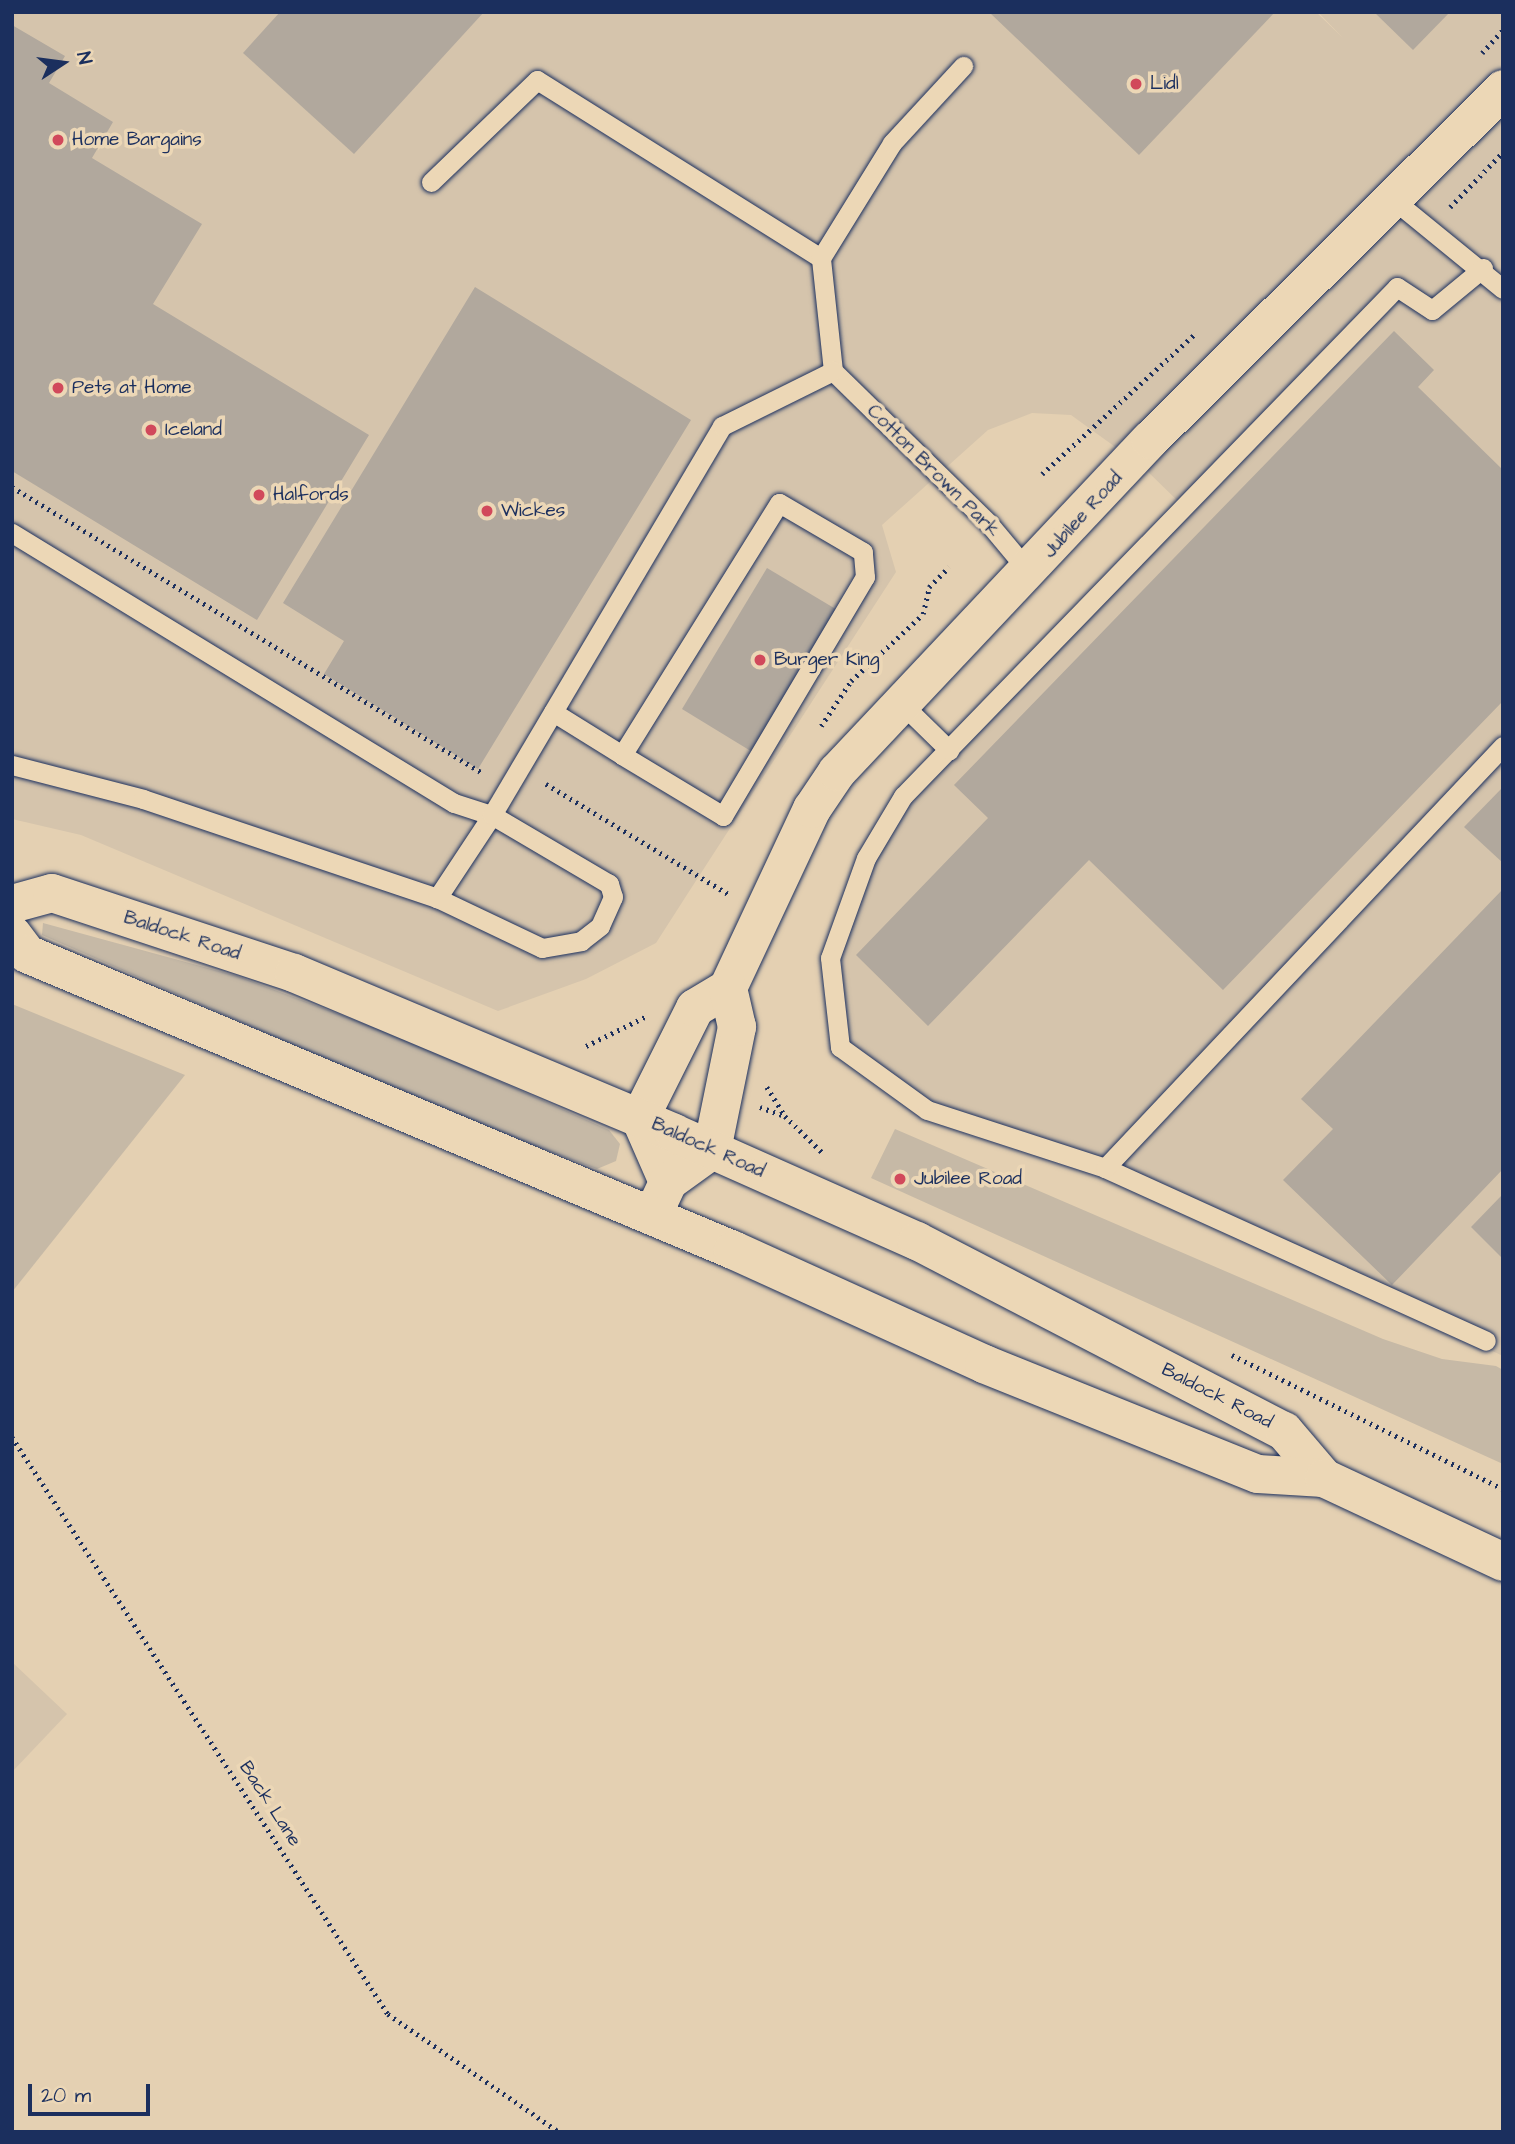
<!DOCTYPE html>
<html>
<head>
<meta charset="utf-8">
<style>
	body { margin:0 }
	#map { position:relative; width:1515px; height:2144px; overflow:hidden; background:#e4d0b2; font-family:"Architects Daughter",sans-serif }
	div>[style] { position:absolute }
	.built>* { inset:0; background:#d5c4ac }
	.green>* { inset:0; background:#c6b9a6 }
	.building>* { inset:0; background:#b1a89d }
	.path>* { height:4.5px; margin-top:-2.25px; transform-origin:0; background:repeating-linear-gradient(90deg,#1b2f5e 0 2px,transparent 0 7px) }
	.roads { filter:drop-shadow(0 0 2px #1b2f5e) drop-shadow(0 0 2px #1b2f5e) }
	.service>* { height:19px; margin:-9.5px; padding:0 9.5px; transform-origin:9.5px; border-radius:9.5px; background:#ecd7b6 }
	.tertiary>* { height:38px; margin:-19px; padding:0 19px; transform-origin:19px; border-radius:19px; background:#ecd7b6 }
	.secondary>* { height:38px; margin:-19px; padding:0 19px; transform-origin:19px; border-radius:19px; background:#ecd7b6 }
	.dots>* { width:19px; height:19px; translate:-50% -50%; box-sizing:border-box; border:4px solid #ecd7b6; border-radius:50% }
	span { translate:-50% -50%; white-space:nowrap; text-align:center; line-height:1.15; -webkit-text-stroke:7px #ecd7b6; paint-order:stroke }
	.poi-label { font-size:19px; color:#1b2f5e }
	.left { translate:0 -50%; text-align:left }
	.street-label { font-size:19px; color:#1b2f5e }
	.frame { position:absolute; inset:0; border:14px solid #1b2f5e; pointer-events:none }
	.north { position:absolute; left:28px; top:28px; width:70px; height:70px; -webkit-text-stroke:5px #ecd7b6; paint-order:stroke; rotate:77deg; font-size:19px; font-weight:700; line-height:28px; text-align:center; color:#1b2f5e }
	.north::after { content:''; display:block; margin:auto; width:24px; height:32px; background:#1b2f5e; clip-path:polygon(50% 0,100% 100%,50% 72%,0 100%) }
	.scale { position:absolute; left:28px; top:2084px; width:122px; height:32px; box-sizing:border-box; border:4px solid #1b2f5e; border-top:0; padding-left:9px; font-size:21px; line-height:24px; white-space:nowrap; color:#1b2f5e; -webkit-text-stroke:5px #ecd7b6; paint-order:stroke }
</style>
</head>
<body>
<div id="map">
	<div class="built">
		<div style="clip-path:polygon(12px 12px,1316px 12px,1343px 38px,1318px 12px,1503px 12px,1503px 1356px,1105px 1168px,927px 1110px,840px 1047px,830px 958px,903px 796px,1185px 508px,1143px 467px,1071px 415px,1032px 413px,988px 430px,882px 525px,896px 572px,690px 890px,656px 943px,586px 979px,498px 1011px,81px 835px,12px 819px)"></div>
		<div style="clip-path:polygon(12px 1662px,67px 1714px,12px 1772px)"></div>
	</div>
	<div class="green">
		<div style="clip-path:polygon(43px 923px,237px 976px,400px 1037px,609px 1130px,620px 1144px,616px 1161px,597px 1169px,470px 1122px,42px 935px)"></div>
		<div style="clip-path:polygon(12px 1004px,185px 1075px,12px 1292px)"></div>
		<div style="clip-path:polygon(895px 1129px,1383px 1339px,1442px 1359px,1496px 1366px,1503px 1370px,1503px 1464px,871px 1178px)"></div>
	</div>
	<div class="building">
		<div style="clip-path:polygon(280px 12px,484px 12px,354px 154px,243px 53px)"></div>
		<div style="clip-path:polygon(989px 12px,1275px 12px,1139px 155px)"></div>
		<div style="clip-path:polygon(1374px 12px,1450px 12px,1413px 50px)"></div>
		<div style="clip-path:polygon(12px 25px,65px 56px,49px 83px,113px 122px,92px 158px,202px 224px,153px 304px,369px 435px,257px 620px,12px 471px)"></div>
		<div style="clip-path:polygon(475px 287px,691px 420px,478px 769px,324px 674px,344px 641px,283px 603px)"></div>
		<div style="clip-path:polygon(1394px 331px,1434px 370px,1418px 387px,1503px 470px,1503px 701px,1223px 990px,1089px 860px,928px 1026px,856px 955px,988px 818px,954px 785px)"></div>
		<div style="clip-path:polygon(767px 568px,839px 611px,754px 753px,682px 709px)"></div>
		<div style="clip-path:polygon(1503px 787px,1503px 863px,1464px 827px)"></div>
		<div style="clip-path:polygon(1503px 889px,1503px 1169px,1392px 1285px,1283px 1180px,1333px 1129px,1301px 1099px)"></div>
		<div style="clip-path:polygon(1503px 1194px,1503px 1259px,1471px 1227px)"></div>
	</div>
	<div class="path">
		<div style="left:1482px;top:53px;width:31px;rotate:-48deg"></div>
		<div style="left:1450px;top:207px;width:76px;rotate:-46.1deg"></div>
		<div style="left:1042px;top:474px;width:209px;rotate:-42.5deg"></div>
		<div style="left:12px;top:487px;width:549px;rotate:31.29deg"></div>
		<div style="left:821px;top:726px;width:54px;rotate:-56.3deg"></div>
		<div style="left:851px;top:681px;width:98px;rotate:-42.9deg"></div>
		<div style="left:923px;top:614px;width:28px;rotate:-77deg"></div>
		<div style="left:929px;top:587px;width:28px;rotate:-45deg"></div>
		<div style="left:546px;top:784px;width:213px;rotate:31.1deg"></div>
		<div style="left:586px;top:1046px;width:66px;rotate:-26.2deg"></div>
		<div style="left:767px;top:1087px;width:34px;rotate:58deg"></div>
		<div style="left:785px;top:1116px;width:54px;rotate:44.3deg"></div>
		<div style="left:760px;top:1107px;width:27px;rotate:20deg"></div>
		<div style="left:1232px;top:1355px;width:302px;rotate:26.3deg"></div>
		<div style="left:12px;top:1437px;width:689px;rotate:56.91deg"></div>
		<div style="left:388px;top:2014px;width:208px;rotate:34.6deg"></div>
	</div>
	<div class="roads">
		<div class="service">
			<div style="left:431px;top:182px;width:147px;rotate:-43.9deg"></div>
			<div style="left:537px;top:80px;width:335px;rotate:32.1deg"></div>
			<div style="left:1395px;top:201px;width:139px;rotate:39.2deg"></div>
			<div style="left:1483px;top:268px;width:66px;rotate:140.5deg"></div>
			<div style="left:1432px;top:310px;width:42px;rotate:-146.7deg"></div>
			<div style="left:1397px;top:287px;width:709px;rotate:134.14deg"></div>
			<div style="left:903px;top:796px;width:72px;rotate:120.8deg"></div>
			<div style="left:866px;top:858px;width:106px;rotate:109.8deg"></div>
			<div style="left:830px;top:958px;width:90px;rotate:83.6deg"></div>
			<div style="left:840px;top:1047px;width:107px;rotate:35.9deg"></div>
			<div style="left:927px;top:1110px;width:187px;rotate:18deg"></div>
			<div style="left:1105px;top:1168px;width:418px;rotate:24.4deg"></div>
			<div style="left:833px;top:371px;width:114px;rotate:-96.1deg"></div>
			<div style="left:821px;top:258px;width:135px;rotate:-58.3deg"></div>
			<div style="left:892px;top:143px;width:105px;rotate:-47.3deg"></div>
			<div style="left:833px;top:371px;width:219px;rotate:44.4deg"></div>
			<div style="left:989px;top:524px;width:64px;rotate:50.1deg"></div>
			<div style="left:12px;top:533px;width:518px;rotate:31.42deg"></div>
			<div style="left:454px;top:803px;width:40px;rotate:18deg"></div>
			<div style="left:492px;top:815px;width:100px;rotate:123.5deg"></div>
			<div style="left:900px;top:702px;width:69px;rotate:44.4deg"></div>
			<div style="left:553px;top:712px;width:81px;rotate:31.9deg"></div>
			<div style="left:622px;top:755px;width:118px;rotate:31.1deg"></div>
			<div style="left:723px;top:816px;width:278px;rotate:-59.3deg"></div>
			<div style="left:865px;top:577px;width:25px;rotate:-95deg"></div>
			<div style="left:863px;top:552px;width:97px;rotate:-149.7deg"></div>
			<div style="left:779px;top:503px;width:297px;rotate:121.9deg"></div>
			<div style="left:12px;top:765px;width:135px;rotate:14.5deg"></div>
			<div style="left:143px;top:799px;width:310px;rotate:18.6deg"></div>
			<div style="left:437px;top:898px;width:116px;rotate:25.5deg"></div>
			<div style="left:542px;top:948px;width:40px;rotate:-10deg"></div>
			<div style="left:581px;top:941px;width:24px;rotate:-38deg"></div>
			<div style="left:600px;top:926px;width:32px;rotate:-66deg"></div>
			<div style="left:613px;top:897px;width:14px;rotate:-107deg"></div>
			<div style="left:609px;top:884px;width:136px;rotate:-149.5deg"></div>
			<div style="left:492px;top:815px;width:452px;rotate:-59.4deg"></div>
			<div style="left:722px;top:426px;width:124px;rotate:-26.4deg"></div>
			<div style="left:1105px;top:1168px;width:580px;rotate:-46.68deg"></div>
		</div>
		<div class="tertiary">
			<div style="left:668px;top:1182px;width:70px;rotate:-113.6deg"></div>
			<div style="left:640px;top:1118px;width:123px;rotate:-63.4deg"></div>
			<div style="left:695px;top:1008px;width:39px;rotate:-31deg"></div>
			<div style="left:728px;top:988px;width:198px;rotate:-64.9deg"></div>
			<div style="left:812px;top:809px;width:45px;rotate:-56deg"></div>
			<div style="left:837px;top:772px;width:456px;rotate:-46.7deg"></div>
			<div style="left:1150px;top:440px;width:498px;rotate:-44.8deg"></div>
			<div style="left:657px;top:1206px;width:26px;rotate:-65deg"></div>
			<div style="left:668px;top:1182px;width:54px;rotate:-36deg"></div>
			<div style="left:712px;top:1150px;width:126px;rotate:-78.5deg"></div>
			<div style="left:737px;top:1027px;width:40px;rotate:-103deg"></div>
		</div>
		<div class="secondary">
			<div style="left:12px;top:904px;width:41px;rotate:-15.4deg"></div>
			<div style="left:52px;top:893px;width:255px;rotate:18.3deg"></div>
			<div style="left:294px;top:973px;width:412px;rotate:22.8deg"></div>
			<div style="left:674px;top:1133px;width:266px;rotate:24deg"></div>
			<div style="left:917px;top:1241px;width:413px;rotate:27.4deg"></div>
			<div style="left:1284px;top:1431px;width:62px;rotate:49.6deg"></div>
			<div style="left:12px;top:934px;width:25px;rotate:53deg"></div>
			<div style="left:27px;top:954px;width:766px;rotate:22.75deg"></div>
			<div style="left:733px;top:1250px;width:276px;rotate:24.4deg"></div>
			<div style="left:984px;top:1364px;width:295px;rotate:21.9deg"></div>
			<div style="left:1258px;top:1474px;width:66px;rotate:3.5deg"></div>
			<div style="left:1324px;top:1478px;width:198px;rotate:25.1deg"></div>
		</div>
	</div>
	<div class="dots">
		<div style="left:1136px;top:84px;background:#d1495b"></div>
		<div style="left:58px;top:140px;background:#d1495b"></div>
		<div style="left:58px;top:388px;background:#d1495b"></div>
		<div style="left:151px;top:430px;background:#d1495b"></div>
		<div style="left:259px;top:495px;background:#d1495b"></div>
		<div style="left:487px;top:511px;background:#d1495b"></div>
		<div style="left:760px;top:660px;background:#d1495b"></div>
		<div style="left:900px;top:1179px;background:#d1495b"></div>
	</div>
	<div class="poi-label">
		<span class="left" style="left:1150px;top:84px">Lidl</span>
		<span class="left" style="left:72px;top:140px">Home Bargains</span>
		<span class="left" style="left:72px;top:388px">Pets at Home</span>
		<span class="left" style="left:165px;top:430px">Iceland</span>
		<span class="left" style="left:273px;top:495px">Halfords</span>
		<span class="left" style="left:501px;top:511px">Wickes</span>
		<span class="left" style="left:774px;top:660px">Burger King</span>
		<span class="left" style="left:914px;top:1179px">Jubilee Road</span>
	</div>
	<div class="street-label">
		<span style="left:933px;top:471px;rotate:45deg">Cotton Brown Park</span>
		<span style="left:1083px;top:515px;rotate:-48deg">Jubilee Road</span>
		<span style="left:182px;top:936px;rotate:18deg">Baldock Road</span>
		<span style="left:708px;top:1148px;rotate:24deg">Baldock Road</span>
		<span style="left:1217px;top:1396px;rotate:27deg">Baldock Road</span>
		<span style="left:270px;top:1804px;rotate:57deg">Back Lane</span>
	</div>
	<div class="frame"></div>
	<div class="north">N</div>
	<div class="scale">20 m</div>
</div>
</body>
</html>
